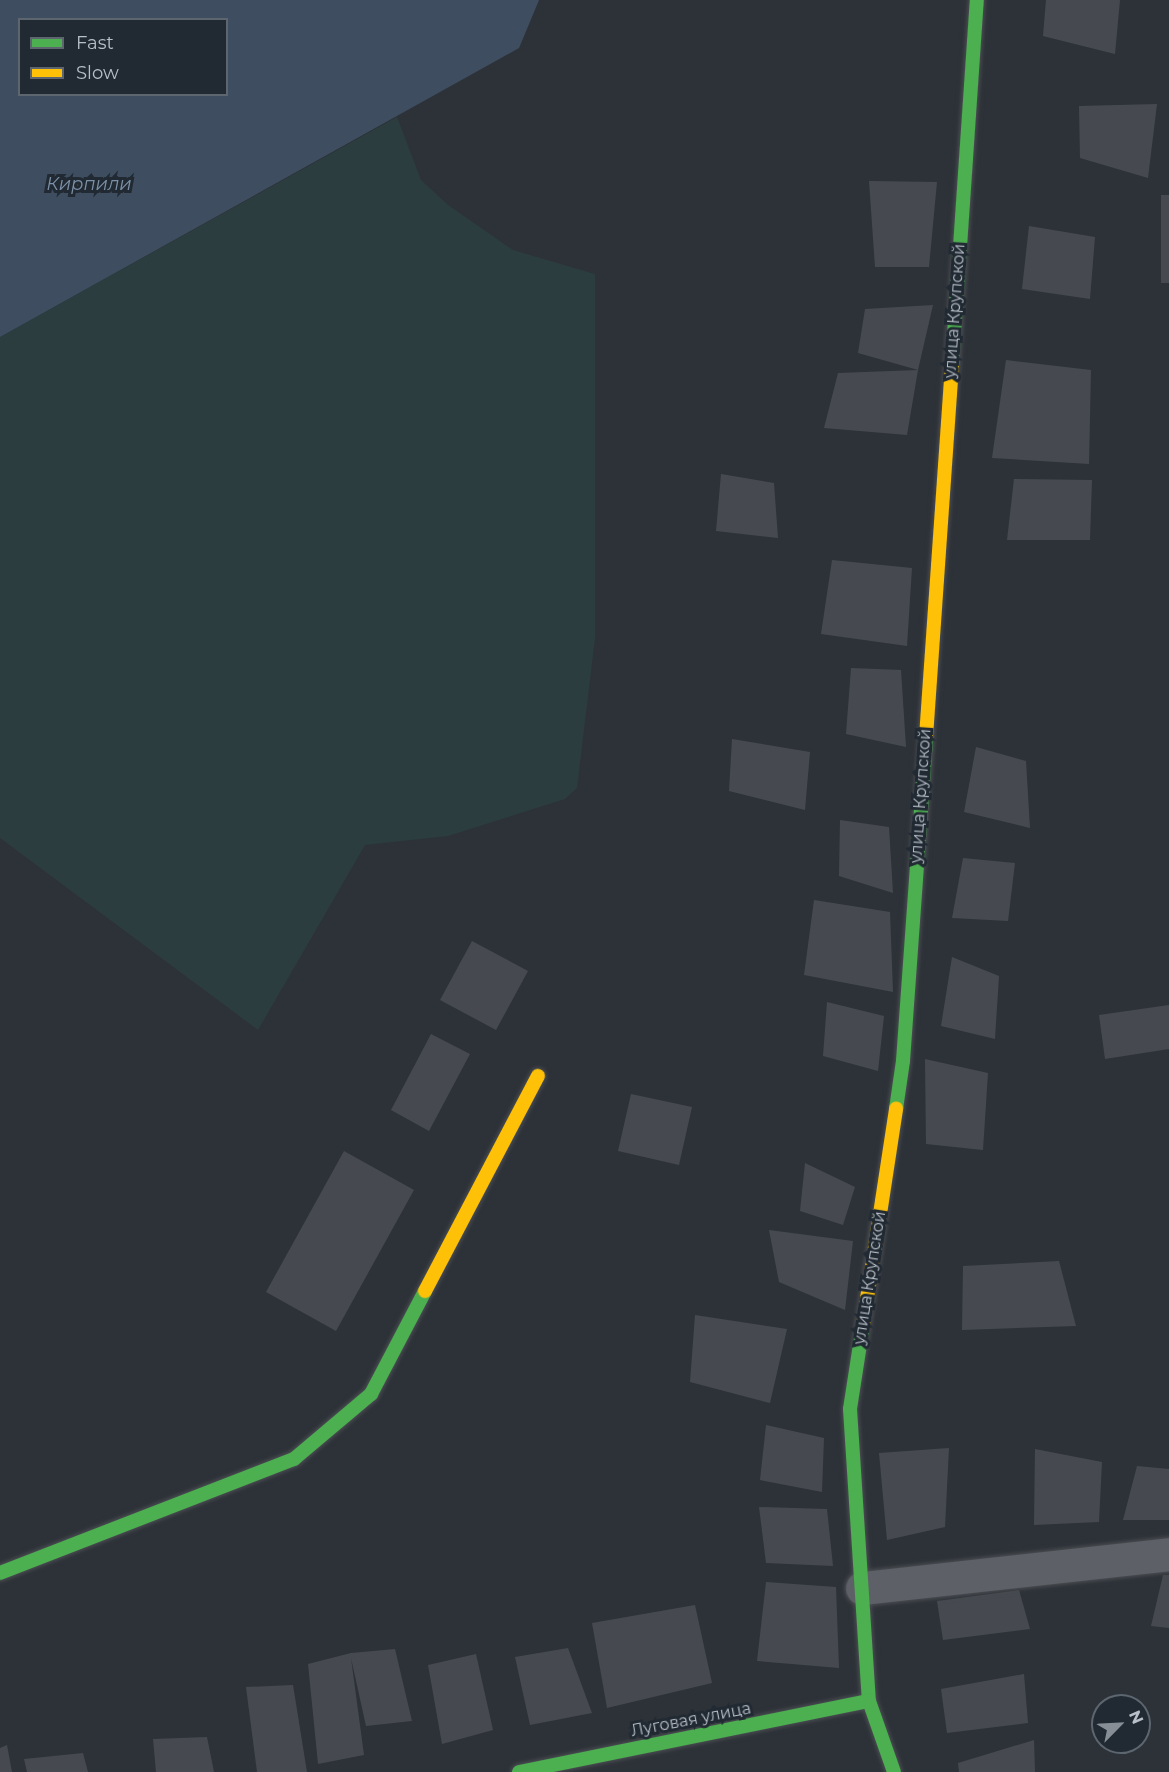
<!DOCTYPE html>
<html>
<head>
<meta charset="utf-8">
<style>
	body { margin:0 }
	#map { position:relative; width:1169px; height:1772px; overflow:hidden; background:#2d3238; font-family:Montserrat,sans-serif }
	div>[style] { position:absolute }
	.green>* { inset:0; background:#2b3d3e }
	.water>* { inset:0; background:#3e4e60 }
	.building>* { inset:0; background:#464a50 }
	.roads { filter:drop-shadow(0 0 2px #4b4e53) drop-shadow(0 0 2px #4b4e53) }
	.street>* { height:33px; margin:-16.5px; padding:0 16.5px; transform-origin:16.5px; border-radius:16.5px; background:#5d6066 }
	.fast>* { height:14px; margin:-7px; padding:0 7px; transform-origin:7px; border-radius:7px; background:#4caf50 }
	.slow>* { height:14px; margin:-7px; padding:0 7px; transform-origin:7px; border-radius:7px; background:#ffc107 }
	span { translate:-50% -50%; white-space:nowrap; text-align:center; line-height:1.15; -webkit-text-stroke:6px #212932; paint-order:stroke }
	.street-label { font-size:16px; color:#b8bfc8 }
	.water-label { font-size:18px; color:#7c91a7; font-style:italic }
	.legend { position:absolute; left:18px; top:18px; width:210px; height:78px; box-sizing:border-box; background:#212932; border:2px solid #5d656e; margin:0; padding:8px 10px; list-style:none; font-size:18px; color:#b8bfc8 }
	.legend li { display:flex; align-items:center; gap:12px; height:30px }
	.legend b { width:30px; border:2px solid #5d656e }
	.north { position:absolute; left:1091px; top:1694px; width:60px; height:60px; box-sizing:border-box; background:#212932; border:2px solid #5d656e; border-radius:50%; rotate:66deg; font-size:16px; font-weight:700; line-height:24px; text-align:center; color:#b8bfc8 }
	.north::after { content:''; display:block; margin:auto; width:21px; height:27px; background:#878e96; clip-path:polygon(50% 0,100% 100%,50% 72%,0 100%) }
</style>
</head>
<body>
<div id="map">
	<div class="green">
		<div style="clip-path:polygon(397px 117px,421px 180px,448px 205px,513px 250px,595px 274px,595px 638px,577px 788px,565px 799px,448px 836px,365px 845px,258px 1030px,0 838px,0 337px)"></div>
	</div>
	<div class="water">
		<div style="clip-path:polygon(evenodd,0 0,539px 0,519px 48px,0 337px,0 0,20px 20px,226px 20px,226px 94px,20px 94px,20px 20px)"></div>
	</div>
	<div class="building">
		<div style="clip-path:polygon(1046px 0,1120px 0,1115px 54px,1043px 36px)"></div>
		<div style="clip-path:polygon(1157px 104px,1148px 178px,1080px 158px,1079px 106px)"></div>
		<div style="clip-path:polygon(869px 181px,937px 182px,929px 267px,875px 267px)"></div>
		<div style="clip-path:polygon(1161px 195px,1169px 195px,1169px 283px,1161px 283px)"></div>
		<div style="clip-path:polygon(1029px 226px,1095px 237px,1090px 299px,1022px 289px)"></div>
		<div style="clip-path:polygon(933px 305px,918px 370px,858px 353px,865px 309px)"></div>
		<div style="clip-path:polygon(1006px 360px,1091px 370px,1089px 464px,992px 458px)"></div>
		<div style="clip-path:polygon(918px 370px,907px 435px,824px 428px,838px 373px)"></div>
		<div style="clip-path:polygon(721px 474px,774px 483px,778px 538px,716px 531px)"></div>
		<div style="clip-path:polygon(1014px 479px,1092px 480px,1090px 540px,1007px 540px)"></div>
		<div style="clip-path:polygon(832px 560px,912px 568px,907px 646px,821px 634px)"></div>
		<div style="clip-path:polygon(851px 668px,901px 670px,906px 747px,846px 734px)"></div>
		<div style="clip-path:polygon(732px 739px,810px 752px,805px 810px,729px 791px)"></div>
		<div style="clip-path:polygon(976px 747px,1026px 761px,1030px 828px,964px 812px)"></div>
		<div style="clip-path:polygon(840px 820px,889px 827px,893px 893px,839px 876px)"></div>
		<div style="clip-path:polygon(963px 858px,1015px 863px,1008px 921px,952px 918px)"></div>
		<div style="clip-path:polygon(814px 900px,890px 912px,893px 992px,804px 975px)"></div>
		<div style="clip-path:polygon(472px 941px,528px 971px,496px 1030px,440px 1000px)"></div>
		<div style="clip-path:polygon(952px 957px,999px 976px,995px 1039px,941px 1026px)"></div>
		<div style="clip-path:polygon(827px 1002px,884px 1016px,878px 1071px,823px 1056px)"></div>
		<div style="clip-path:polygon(1169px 1005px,1169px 1049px,1105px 1059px,1099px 1015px)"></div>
		<div style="clip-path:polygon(431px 1034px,470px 1054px,429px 1131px,391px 1110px)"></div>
		<div style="clip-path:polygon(925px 1059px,988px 1073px,983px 1150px,926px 1144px)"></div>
		<div style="clip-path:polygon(631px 1094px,692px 1107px,679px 1165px,618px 1151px)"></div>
		<div style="clip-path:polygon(344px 1151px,414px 1190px,336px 1331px,266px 1292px)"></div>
		<div style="clip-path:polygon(805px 1163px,855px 1187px,843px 1225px,800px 1211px)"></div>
		<div style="clip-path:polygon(769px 1230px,853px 1241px,845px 1310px,779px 1282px)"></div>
		<div style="clip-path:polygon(1059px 1261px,1076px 1326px,962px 1330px,963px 1266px)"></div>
		<div style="clip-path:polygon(695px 1315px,787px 1329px,770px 1403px,690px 1382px)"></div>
		<div style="clip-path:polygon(766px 1425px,824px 1438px,822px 1492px,760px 1480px)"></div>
		<div style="clip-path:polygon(949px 1448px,945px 1527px,887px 1540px,879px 1453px)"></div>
		<div style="clip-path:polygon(1035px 1449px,1102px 1462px,1099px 1522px,1034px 1525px)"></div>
		<div style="clip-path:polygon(1137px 1466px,1169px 1469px,1169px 1520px,1123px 1520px)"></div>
		<div style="clip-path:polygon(759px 1507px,827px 1509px,833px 1566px,766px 1563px)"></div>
		<div style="clip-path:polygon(1163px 1575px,1169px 1575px,1169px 1628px,1151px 1626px)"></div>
		<div style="clip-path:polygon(766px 1582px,836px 1587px,839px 1668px,757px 1661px)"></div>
		<div style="clip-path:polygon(1019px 1590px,1030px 1629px,943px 1640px,937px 1601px)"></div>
		<div style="clip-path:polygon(695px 1605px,712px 1683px,607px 1708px,592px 1623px)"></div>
		<div style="clip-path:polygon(568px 1648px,592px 1713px,530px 1725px,515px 1657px)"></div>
		<div style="clip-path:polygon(395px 1649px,412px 1721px,366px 1726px,351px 1658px,364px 1755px,318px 1764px,308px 1664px,351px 1653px)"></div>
		<div style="clip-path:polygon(476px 1654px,493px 1730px,442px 1744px,428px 1665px)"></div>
		<div style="clip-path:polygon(1024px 1674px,1028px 1723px,947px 1733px,941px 1689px)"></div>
		<div style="clip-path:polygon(293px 1685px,307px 1772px,257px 1772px,246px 1687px)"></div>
		<div style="clip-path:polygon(207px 1737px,214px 1772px,156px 1772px,153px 1739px)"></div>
		<div style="clip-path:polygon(1034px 1740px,1035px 1772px,959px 1772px,958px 1763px)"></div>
		<div style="clip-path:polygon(7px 1745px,12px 1772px,0 1772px,0 1748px)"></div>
		<div style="clip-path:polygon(83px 1753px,88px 1772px,27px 1772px,24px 1759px)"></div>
	</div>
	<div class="roads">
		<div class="street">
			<div style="left:862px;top:1588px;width:309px;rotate:-6.3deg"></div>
		</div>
		<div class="fast">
			<div style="left:952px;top:364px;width:365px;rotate:-86.1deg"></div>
			<div style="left:896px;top:1109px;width:49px;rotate:-81.7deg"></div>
			<div style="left:903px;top:1061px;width:325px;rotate:-85.9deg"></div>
			<div style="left:863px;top:1325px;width:85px;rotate:98.8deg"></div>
			<div style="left:850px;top:1409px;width:293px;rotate:86.3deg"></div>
			<div style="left:869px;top:1701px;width:75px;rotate:70.6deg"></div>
			<div style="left:0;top:1573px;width:315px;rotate:-21.2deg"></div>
			<div style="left:294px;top:1459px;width:101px;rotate:-40.2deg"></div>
			<div style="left:371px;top:1394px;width:116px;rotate:-62.3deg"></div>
			<div style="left:519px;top:1772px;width:357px;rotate:-11.5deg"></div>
		</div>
		<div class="slow">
			<div style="left:926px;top:737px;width:374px;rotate:-86deg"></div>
			<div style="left:425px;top:1291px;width:243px;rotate:-62.3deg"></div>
			<div style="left:863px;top:1325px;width:219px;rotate:-81.3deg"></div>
		</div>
	</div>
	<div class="street-label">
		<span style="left:955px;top:311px;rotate:-86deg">улица Крупской</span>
		<span style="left:921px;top:796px;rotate:-86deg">улица Крупской</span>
		<span style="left:870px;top:1278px;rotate:-81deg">улица Крупской</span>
		<span style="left:691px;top:1720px;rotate:-11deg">Луговая улица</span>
	</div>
	<div class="water-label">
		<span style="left:89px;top:184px">Кирпили</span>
	</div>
	<ul class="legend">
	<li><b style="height:8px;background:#4caf50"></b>Fast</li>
	<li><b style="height:8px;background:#ffc107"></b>Slow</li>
	</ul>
	<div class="north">N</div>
</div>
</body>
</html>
